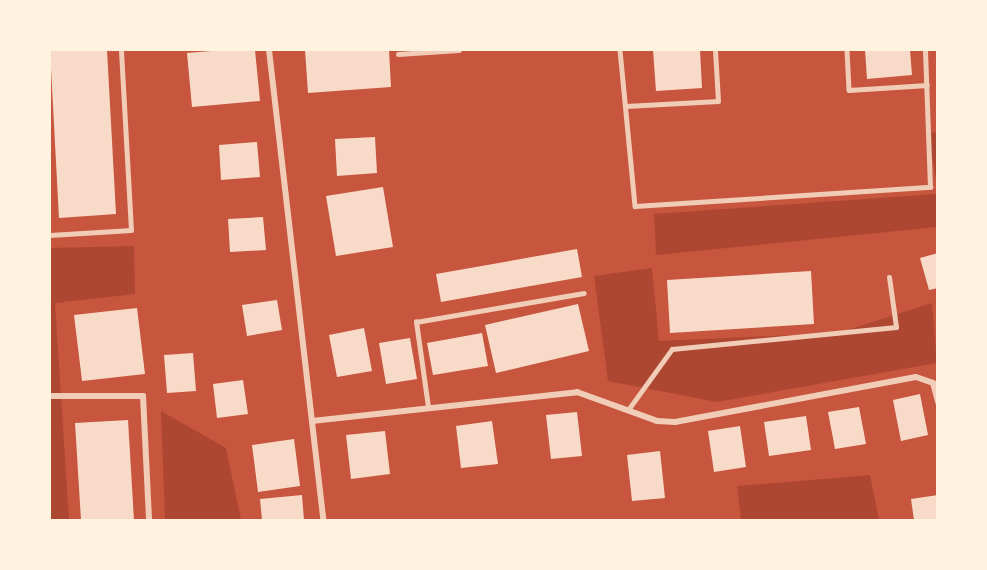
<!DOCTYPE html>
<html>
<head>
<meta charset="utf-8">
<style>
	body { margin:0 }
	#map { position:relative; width:987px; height:570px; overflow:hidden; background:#c8553d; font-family:Rubik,sans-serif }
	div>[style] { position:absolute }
	.green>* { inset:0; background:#ae4732 }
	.building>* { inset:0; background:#f7dbc8 }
	.service>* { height:4.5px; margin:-2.25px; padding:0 2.25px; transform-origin:2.25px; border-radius:2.25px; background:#f1ccb7 }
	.minor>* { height:6px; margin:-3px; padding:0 3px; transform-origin:3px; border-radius:3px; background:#f1ccb7 }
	span { translate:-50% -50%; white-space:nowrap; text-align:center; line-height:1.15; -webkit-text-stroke:4.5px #fff3e0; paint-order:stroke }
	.frame { position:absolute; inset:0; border:51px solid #fff3e0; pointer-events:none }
</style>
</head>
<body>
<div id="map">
	<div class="green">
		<div style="clip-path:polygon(937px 132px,937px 185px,928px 134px)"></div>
		<div style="clip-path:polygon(937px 194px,937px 227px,656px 255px,654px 214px)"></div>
		<div style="clip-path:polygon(134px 246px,135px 294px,55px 303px,69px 520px,50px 520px,50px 248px)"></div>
		<div style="clip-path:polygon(652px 268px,659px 341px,838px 333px,932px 303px,937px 363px,717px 402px,608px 381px,594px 276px)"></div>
		<div style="clip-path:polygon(161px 411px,226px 448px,241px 520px,165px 520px)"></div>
		<div style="clip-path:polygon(870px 475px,879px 520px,741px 520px,737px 486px)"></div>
	</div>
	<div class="building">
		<div style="clip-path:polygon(50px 50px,107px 50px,116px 214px,59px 218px)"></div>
		<div style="clip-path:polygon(224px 50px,255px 50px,260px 101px,192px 107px,187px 53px)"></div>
		<div style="clip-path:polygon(305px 50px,389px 50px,391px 87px,308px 93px)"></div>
		<div style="clip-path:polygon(653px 50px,700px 50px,702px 88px,656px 91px)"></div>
		<div style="clip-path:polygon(865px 50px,910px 50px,912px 75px,867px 79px)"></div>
		<div style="clip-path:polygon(375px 137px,377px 173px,337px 176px,335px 139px)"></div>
		<div style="clip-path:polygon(257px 142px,260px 177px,221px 180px,219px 145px)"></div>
		<div style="clip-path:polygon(383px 187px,393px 247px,336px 256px,326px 196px)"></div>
		<div style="clip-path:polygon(263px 217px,266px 250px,230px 252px,228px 219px)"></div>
		<div style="clip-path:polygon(577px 249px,582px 277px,441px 302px,436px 274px)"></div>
		<div style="clip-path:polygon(938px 253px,938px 288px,929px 290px,920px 258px)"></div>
		<div style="clip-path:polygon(811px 271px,814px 324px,670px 333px,667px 280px)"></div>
		<div style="clip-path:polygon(277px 300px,282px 330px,247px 336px,242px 305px)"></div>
		<div style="clip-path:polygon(578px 304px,589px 351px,496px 373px,485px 325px)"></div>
		<div style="clip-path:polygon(137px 308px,145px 374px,82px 381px,74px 315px)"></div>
		<div style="clip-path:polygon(364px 328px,372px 371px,337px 377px,329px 335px)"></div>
		<div style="clip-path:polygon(482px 333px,488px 366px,433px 375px,427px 343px)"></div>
		<div style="clip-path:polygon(410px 338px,417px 379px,386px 384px,379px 343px)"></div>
		<div style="clip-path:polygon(193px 353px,196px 391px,167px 393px,164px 355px)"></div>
		<div style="clip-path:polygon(243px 380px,248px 414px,217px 418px,213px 384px)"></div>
		<div style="clip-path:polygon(920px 394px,928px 435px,901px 441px,893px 400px)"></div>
		<div style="clip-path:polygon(859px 407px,866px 444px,835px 449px,828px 412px)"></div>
		<div style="clip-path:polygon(577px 412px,582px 456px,551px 459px,546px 415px)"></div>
		<div style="clip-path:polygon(806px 416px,811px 450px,769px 456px,764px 422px)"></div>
		<div style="clip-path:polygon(128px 420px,134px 520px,81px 520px,75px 423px)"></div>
		<div style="clip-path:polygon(492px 421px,498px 464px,461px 468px,456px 426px)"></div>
		<div style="clip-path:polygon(740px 426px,746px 467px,714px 472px,708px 431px)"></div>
		<div style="clip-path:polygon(385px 431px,390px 474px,351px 479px,346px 435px)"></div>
		<div style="clip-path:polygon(294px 439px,300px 486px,258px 492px,252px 445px)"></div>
		<div style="clip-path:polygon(660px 451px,665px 498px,632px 501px,627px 455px)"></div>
		<div style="clip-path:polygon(302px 495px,304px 520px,262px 520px,260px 499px)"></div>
		<div style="clip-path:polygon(938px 495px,938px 520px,914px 520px,911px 499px)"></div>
	</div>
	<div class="service">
		<div style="left:620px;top:50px;width:157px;rotate:84.5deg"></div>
		<div style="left:635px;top:206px;width:296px;rotate:-3.7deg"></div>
		<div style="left:930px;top:187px;width:137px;rotate:-92.1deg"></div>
		<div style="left:847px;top:50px;width:40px;rotate:87.1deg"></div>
		<div style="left:849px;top:90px;width:78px;rotate:-3.7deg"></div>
		<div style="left:398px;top:54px;width:61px;rotate:-3.8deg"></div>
		<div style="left:626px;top:106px;width:92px;rotate:-3.1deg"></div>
		<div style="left:718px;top:101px;width:51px;rotate:-93.4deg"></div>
		<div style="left:50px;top:235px;width:81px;rotate:-3.5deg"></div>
		<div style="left:131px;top:230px;width:180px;rotate:-93.2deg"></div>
		<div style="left:428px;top:407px;width:86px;rotate:-98deg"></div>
		<div style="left:416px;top:322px;width:170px;rotate:-9.8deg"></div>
		<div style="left:628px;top:410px;width:75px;rotate:-54.2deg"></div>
		<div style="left:672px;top:349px;width:225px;rotate:-5.6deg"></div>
		<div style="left:896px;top:327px;width:50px;rotate:-98deg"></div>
	</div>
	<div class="minor">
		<div style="left:269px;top:50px;width:473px;rotate:83.4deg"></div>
		<div style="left:50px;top:396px;width:93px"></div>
		<div style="left:143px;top:396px;width:124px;rotate:87.2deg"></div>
		<div style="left:312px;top:421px;width:267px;rotate:-6.2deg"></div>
		<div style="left:577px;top:392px;width:85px;rotate:19.9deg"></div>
		<div style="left:657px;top:421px;width:18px;rotate:3deg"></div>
		<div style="left:675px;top:422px;width:245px;rotate:-10.6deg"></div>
		<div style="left:916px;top:377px;width:18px;rotate:19deg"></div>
		<div style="left:933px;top:383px;width:20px;rotate:75deg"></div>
	</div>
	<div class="frame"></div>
</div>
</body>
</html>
